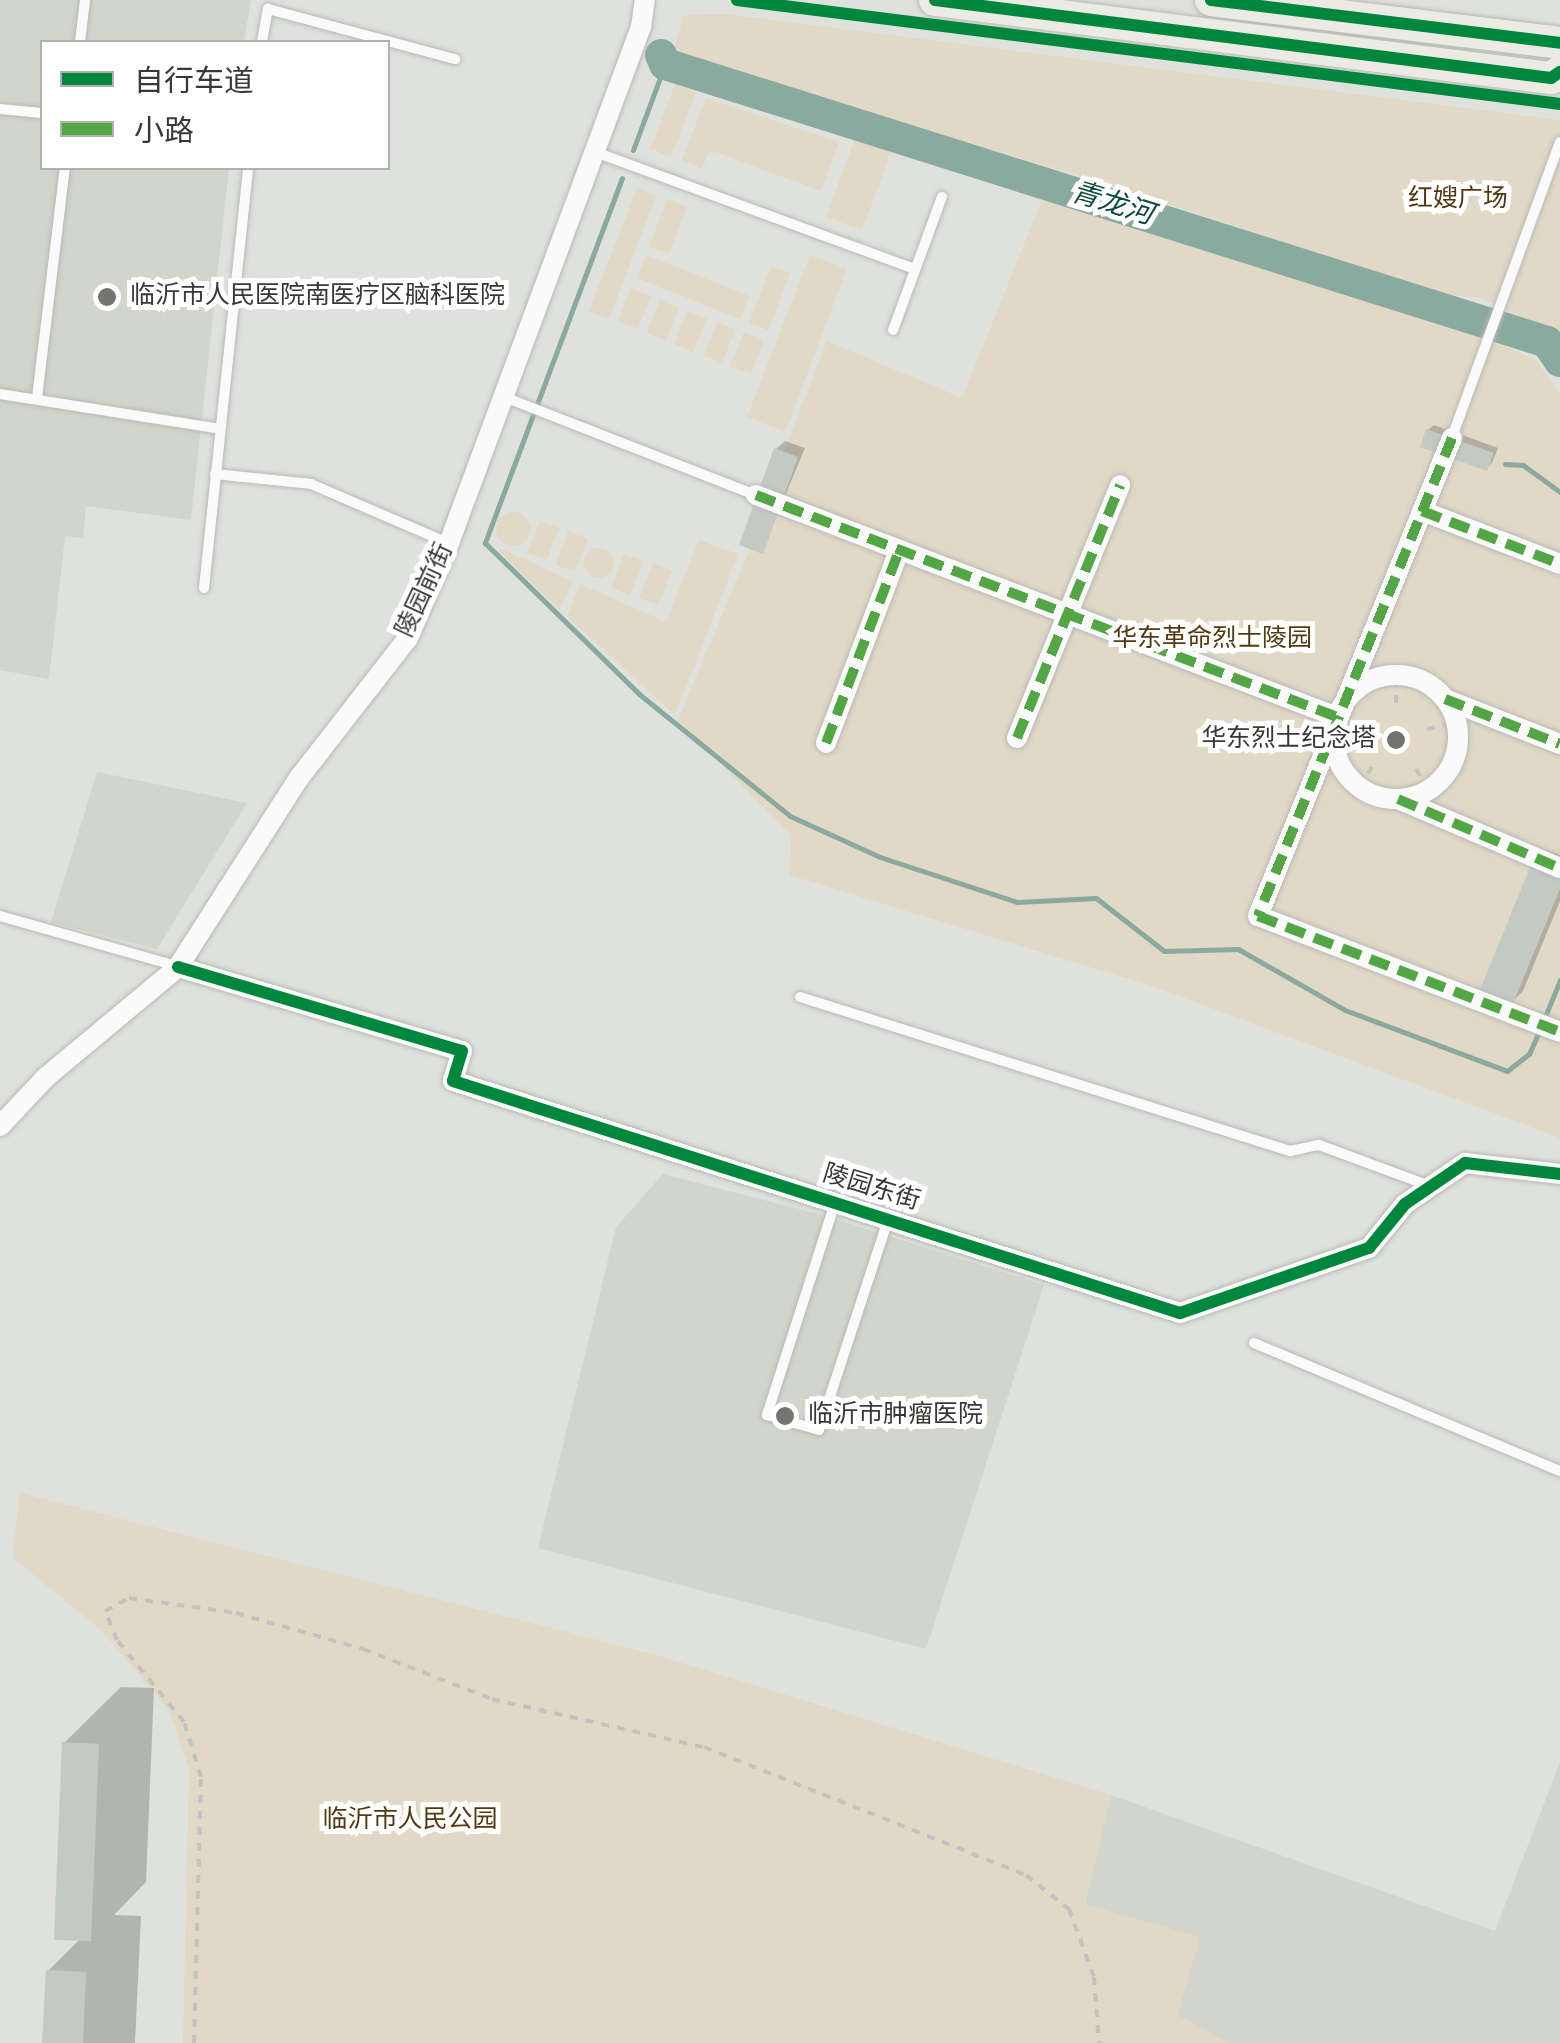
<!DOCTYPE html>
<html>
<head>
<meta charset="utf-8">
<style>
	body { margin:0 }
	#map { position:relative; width:1560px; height:2043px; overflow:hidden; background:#dfe1dd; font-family:Overpass,"Noto Sans SC",sans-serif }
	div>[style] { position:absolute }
	.built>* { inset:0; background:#d1d5cb }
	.green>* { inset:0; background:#e1d8c6 }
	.round { border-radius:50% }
	.shadow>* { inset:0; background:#0003 }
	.stream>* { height:5px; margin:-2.5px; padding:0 2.5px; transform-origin:2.5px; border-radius:2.5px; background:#8aa99f }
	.river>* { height:32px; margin:-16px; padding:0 16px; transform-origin:16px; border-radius:16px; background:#8aa99f }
	.building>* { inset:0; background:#c3cac3 }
	.path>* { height:4px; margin-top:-2px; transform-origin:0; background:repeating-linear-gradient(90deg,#c2c2c2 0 8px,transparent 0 16px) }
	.roads { filter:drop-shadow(0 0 2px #b8bab6) drop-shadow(0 0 2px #b8bab6) }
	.lane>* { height:10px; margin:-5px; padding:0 5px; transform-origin:5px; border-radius:5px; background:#fafafa }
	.street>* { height:20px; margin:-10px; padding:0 10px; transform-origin:10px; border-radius:10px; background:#fafafa }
	.street>.ring { margin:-10px; padding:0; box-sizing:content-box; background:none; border:20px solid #fafafa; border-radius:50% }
	.primary>* { height:32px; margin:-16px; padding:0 16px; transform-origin:16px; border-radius:16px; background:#ecebe3 }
	.quiet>* { height:10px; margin-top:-5px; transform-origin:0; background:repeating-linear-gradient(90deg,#53a644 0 20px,transparent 0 30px) }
	.cycleway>* { height:12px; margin:-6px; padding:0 6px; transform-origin:6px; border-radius:6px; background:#00873e }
	.dots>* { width:28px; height:28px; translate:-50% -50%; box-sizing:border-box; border:5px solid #fff; border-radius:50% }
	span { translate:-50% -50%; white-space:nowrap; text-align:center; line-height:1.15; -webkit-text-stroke:10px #fff; paint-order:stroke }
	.park-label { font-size:25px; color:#523a10 }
	.poi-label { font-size:25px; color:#383936 }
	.left { translate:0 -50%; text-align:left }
	.right { translate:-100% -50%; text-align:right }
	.street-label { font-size:25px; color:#383936 }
	.water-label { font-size:28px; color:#0b4b3e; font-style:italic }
	.legend { position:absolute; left:40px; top:40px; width:350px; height:130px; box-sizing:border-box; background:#fff; border:2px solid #afb0af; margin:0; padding:12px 18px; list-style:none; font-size:30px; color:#383936 }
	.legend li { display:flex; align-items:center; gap:20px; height:50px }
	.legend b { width:50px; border:2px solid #afb0af }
</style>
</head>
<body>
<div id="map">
	<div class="built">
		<div style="clip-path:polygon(0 0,251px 0,244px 42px,42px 42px,42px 168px,229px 168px,191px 520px,86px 506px,83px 538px,65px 536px,49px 679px,0 670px)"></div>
		<div style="clip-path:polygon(97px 772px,247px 803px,157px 949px,51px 922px)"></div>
		<div style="clip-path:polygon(663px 1174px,819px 1214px,1044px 1285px,926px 1649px,538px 1548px,616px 1227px)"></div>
		<div style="clip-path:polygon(1560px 1762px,1560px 2043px,1229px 2043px,1177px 2015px,1085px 1904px,1111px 1795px,1495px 1931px)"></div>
	</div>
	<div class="green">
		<div style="clip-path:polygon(724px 14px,1560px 120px,1560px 335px,1481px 298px,1449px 295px,1081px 176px,672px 57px,684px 15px)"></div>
		<div style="clip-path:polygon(675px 84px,696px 92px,671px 157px,650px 149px)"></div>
		<div style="clip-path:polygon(706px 98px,839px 142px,821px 191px,710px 150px,702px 169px,682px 160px)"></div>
		<div style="clip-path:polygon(857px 133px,893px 147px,862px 230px,826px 217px)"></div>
		<div style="clip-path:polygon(637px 188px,656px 196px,609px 319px,589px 311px)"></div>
		<div style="clip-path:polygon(667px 199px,687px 207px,669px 254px,649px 247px)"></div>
		<div style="clip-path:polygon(1042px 200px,1469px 333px,1535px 359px,1560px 393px,1560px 1138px,1152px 986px,789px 875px,791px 835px,678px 720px,750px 549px,798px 457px,784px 452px,827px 341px,962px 398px)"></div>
		<div style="clip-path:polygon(646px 255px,749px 296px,740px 319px,637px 278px)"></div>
		<div style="clip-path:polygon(810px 255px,847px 269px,785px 432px,747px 417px)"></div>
		<div style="clip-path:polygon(771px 266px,790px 273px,768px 330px,749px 323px)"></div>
		<div style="clip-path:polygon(631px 288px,651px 296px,638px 329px,618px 321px)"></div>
		<div style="clip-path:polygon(660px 300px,679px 308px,666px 340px,647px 333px)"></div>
		<div style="clip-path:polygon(687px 311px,707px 318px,693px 352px,674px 344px)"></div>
		<div style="clip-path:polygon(717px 322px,735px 330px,722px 363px,704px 355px)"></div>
		<div style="clip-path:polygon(744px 332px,764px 340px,751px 374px,730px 366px)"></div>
		<div class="round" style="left:496px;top:512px;width:34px;height:34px"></div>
		<div style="clip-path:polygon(540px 521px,559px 528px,547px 560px,527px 553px)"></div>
		<div style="clip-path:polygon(568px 531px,588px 539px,575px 572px,556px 565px)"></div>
		<div style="clip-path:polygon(699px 540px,738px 554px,675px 715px,567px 616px,580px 584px,666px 622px)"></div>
		<div class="round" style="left:584px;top:548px;width:30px;height:30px"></div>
		<div style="clip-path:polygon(500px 548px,572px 581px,560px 609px,499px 552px)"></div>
		<div style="clip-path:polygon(624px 554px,644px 561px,630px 595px,611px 587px)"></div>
		<div style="clip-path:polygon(653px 563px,672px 571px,658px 605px,639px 598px)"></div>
		<div style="clip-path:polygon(20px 1493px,653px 1654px,1111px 1795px,1085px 1904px,1200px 1937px,1178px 2015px,1229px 2043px,183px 2043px,189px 1769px,169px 1710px,102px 1631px,12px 1557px)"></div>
	</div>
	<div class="shadow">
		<div style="clip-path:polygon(1434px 425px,1498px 448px,1492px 463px,1487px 468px,1428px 430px)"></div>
		<div style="clip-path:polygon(785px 441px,805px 448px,762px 551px,776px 449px)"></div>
		<div style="clip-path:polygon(1547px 850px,1560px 855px,1560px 901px,1523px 991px,1511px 1003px,1535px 862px)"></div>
		<div style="clip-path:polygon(121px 1687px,154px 1688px,146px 1882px,114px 1915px,141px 1916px,135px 2043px,45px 2043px,48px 1971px,81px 1938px,64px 1743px)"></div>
	</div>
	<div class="stream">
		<div style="left:633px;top:150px;width:92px;rotate:-69.6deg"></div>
		<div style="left:622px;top:178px;width:390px;rotate:110.6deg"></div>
		<div style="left:485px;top:543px;width:216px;rotate:44.4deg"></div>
		<div style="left:639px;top:694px;width:194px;rotate:38.9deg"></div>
		<div style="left:790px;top:816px;width:99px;rotate:24.5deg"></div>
		<div style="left:880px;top:857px;width:144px;rotate:18.2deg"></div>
		<div style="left:1017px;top:902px;width:79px;rotate:-2.9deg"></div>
		<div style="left:1096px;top:898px;width:86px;rotate:37.9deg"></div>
		<div style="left:1164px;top:951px;width:74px;rotate:-1.5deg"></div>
		<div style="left:1238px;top:949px;width:123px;rotate:29.7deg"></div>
		<div style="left:1345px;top:1010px;width:173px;rotate:20.6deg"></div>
		<div style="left:1507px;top:1071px;width:28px;rotate:-38deg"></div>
		<div style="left:1529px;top:1054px;width:27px;rotate:-66deg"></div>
		<div style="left:1505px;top:464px;width:18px;rotate:3deg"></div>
		<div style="left:1523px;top:465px;width:46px;rotate:36.1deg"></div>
		<div style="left:1544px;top:1019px;width:42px;rotate:-67.7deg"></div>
	</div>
	<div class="river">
		<div style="left:661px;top:55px;width:10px;rotate:66deg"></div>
		<div style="left:665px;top:64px;width:925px;rotate:17.49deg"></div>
		<div style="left:1547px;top:342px;width:23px;rotate:56deg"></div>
	</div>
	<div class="building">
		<div style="clip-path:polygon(1426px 429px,1494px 453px,1487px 471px,1420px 447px)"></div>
		<div style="clip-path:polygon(774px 448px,798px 457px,763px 554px,739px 545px)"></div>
		<div style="clip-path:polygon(1533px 860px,1560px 871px,1560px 889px,1512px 1006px,1479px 992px)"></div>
		<div style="clip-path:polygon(62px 1742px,99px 1744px,91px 1941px,54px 1940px)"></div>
		<div style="clip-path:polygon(46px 1970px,86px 1972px,83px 2043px,42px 2043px)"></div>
	</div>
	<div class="path">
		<div style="left:1396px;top:703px;width:29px;rotate:-88deg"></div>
		<div style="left:1427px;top:729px;width:25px;rotate:-12deg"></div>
		<div style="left:1416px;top:769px;width:24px;rotate:60deg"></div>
		<div style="left:1359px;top:787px;width:24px;rotate:-57deg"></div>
		<div style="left:194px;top:2043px;width:266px;rotate:-88.5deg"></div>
		<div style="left:201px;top:1777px;width:58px;rotate:-107.2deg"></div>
		<div style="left:184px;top:1722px;width:106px;rotate:-129.3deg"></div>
		<div style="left:117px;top:1640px;width:31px;rotate:-112deg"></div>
		<div style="left:105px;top:1611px;width:27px;rotate:-28deg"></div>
		<div style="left:129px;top:1598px;width:108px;rotate:8deg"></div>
		<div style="left:236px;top:1613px;width:132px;rotate:15.8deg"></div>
		<div style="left:363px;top:1649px;width:138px;rotate:21.2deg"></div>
		<div style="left:492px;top:1699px;width:217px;rotate:12.8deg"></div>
		<div style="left:704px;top:1747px;width:347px;rotate:21.7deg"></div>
		<div style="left:1026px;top:1875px;width:55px;rotate:38.3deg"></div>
		<div style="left:1069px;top:1909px;width:72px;rotate:69.8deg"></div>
		<div style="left:1094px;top:1977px;width:66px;rotate:85.7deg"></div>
	</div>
	<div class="roads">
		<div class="lane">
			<div style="left:80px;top:42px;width:42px;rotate:-83.2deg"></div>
			<div style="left:262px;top:42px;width:34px;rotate:-80deg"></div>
			<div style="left:268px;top:9px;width:194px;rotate:15deg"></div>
			<div style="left:0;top:109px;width:42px;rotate:5.4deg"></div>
			<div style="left:595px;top:152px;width:341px;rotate:20.1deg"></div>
			<div style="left:893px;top:330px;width:142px;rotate:-69.8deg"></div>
			<div style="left:0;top:394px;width:223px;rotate:9deg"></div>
			<div style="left:504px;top:397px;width:269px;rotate:21.3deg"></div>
			<div style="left:37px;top:398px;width:232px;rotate:-83.1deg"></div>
			<div style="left:1452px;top:437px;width:314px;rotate:-69.9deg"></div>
			<div style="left:215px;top:474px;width:97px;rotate:5.9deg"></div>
			<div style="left:311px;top:484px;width:149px;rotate:23.3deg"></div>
			<div style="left:204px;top:588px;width:422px;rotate:-84deg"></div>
			<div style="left:0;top:916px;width:184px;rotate:15.8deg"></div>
			<div style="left:800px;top:997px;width:514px;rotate:17.45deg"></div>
			<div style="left:1290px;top:1151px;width:30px;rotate:-12deg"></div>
			<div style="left:1319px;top:1145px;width:118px;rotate:20.3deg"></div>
			<div style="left:835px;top:1203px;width:223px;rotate:107.8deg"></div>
			<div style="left:767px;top:1415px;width:54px;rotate:16.1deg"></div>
			<div style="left:819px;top:1430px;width:221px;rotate:-71.8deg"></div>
			<div style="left:1254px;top:1343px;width:332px;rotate:22.7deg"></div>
		</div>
		<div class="street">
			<div style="left:1452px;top:438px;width:516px;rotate:112.09deg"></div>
			<div style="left:1258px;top:916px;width:324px;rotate:21deg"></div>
			<div style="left:756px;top:495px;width:622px;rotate:20.91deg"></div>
			<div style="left:1422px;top:511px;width:148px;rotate:21deg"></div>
			<div class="ring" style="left:1334px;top:675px;width:104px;height:104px"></div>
			<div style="left:1445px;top:699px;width:123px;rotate:21.4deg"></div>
			<div style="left:1017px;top:738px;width:273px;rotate:-67.8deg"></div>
			<div style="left:826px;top:743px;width:205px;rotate:-69.2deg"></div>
			<div style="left:1398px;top:799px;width:176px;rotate:23.1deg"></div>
			<div style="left:178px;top:967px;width:296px;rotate:16.5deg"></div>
			<div style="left:462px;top:1051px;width:31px;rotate:107deg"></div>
			<div style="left:453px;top:1081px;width:763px;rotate:17.7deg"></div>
			<div style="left:1180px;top:1313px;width:200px;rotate:-19deg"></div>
			<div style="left:1369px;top:1248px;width:57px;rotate:-50.7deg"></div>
			<div style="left:1405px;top:1204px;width:73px;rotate:-34.3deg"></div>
			<div style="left:1465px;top:1163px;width:96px;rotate:6.6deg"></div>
			<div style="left:0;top:1126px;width:66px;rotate:-46.8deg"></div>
			<div style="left:45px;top:1078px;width:173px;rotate:-39.8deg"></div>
			<div style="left:178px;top:967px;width:224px;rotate:-57.4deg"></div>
			<div style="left:299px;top:778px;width:177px;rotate:-52.1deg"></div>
			<div style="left:408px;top:638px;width:103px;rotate:-66.7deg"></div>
			<div style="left:449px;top:543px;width:551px;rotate:-69.59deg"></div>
			<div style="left:641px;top:27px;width:27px;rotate:-82deg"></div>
		</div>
		<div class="primary">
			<div style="left:935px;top:0;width:621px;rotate:7.22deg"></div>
			<div style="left:1551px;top:78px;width:11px;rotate:-34deg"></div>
			<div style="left:1211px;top:0;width:352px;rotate:7deg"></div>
		</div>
	</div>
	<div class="quiet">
		<div style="left:1452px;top:438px;width:516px;rotate:112.09deg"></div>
		<div style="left:1258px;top:916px;width:324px;rotate:21deg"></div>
		<div style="left:756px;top:495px;width:622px;rotate:20.91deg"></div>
		<div style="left:1422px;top:511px;width:148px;rotate:21deg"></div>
		<div style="left:1445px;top:699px;width:123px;rotate:21.4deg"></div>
		<div style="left:1017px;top:738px;width:273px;rotate:-67.8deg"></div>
		<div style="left:826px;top:743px;width:205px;rotate:-69.2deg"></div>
		<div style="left:1398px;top:799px;width:176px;rotate:23.1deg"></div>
	</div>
	<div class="cycleway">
		<div style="left:737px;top:0;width:830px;rotate:7.2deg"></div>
		<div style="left:935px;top:0;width:621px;rotate:7.22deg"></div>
		<div style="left:1551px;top:78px;width:11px;rotate:-34deg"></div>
		<div style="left:1211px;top:0;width:352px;rotate:7deg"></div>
		<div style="left:178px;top:967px;width:296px;rotate:16.5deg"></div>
		<div style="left:462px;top:1051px;width:31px;rotate:107deg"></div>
		<div style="left:453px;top:1081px;width:763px;rotate:17.7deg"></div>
		<div style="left:1180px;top:1313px;width:200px;rotate:-19deg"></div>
		<div style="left:1369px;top:1248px;width:57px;rotate:-50.7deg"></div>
		<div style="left:1405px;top:1204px;width:73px;rotate:-34.3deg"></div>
		<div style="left:1465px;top:1163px;width:96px;rotate:6.6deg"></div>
	</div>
	<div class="dots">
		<div style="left:107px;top:297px;background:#727470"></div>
		<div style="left:1396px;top:740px;background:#727470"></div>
		<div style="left:785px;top:1416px;background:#727470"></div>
	</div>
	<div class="park-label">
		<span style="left:1458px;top:200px">红嫂广场</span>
		<span style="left:1212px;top:640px">华东革命烈士陵园</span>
		<span style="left:410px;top:1821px">临沂市人民公园</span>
	</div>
	<div class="poi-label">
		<span class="left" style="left:130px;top:297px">临沂市人民医院南医疗区·脑科医院</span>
		<span class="right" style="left:1376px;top:740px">华东烈士纪念塔</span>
		<span class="left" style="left:808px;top:1416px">临沂市肿瘤医院</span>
	</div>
	<div class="street-label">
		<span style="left:426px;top:591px;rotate:-65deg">陵园前街</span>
		<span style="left:871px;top:1189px;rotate:17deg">陵园东街</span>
	</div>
	<div class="water-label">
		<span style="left:1112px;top:205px;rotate:17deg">青龙河</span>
	</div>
	<ul class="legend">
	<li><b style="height:12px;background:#00873e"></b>自行车道</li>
	<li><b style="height:12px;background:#53a644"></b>小路</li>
	</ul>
</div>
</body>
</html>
